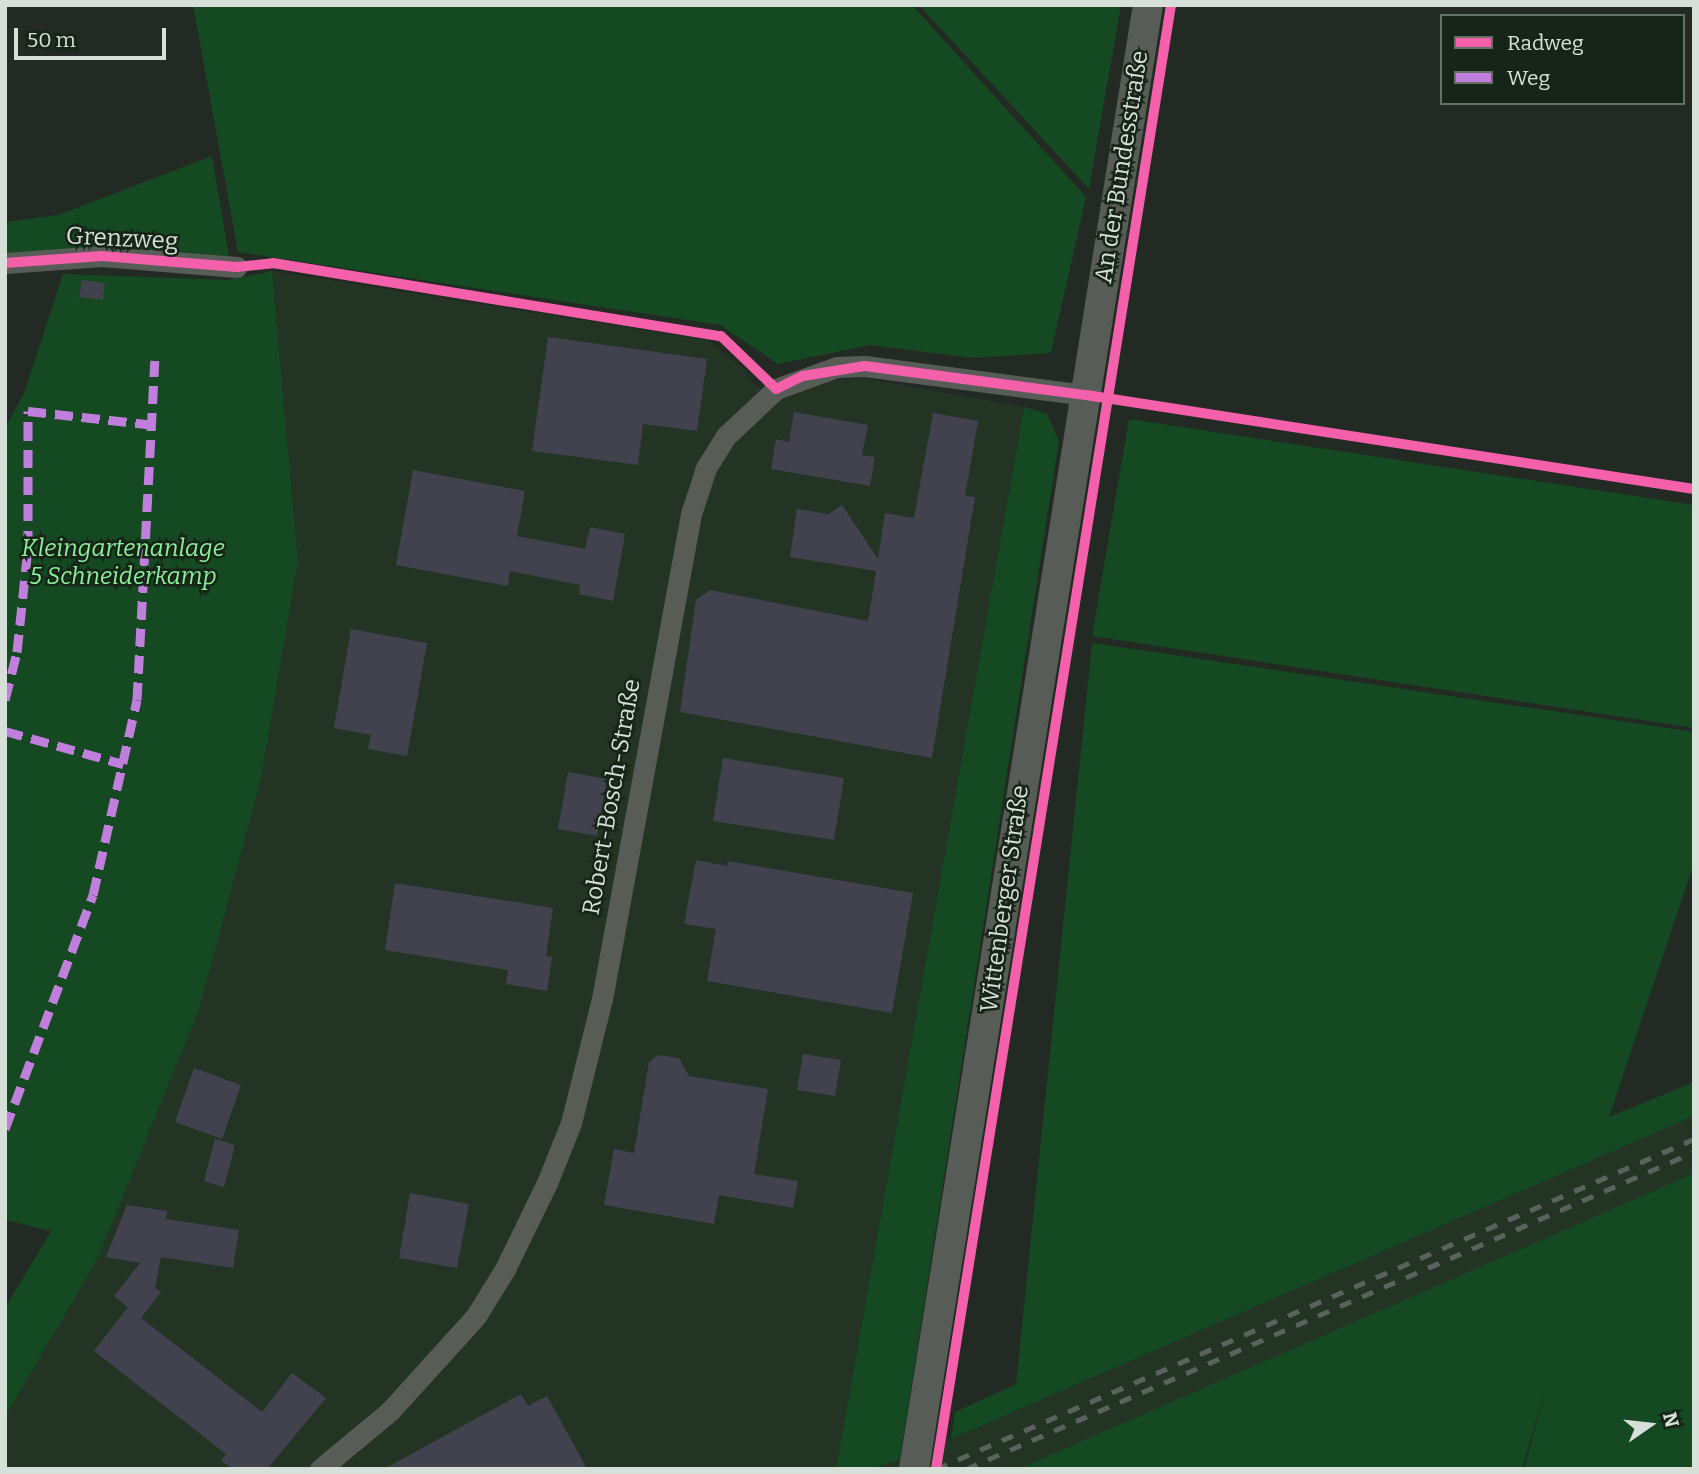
<!DOCTYPE html>
<html>
<head>
<meta charset="utf-8">
<style>
	body { margin:0 }
	#map { position:relative; width:1699px; height:1474px; overflow:hidden; background:#232a24; font-family:Bitter,serif }
	div>[style] { position:absolute }
	.built>* { inset:0; background:#233425 }
	.green>* { inset:0; background:#154921 }
	.building>* { inset:0; background:#41424e }
	.street>* { height:21px; margin:-10.5px; padding:0 10.5px; transform-origin:10.5px; border-radius:10.5px; background:#575c57 }
	.secondary>* { height:30px; margin:-15px; padding:0 15px; transform-origin:15px; border-radius:15px; background:#575c57 }
	.rail>* { height:5px; margin-top:-2.5px; transform-origin:0; background:repeating-linear-gradient(90deg,#5b615c 0 12px,transparent 0 24px) }
	.quiet>* { height:9px; margin-top:-4.5px; transform-origin:0; background:repeating-linear-gradient(90deg,#c07fdc 0 18px,transparent 0 27px) }
	.cycleway>* { height:10px; margin:-5px; padding:0 5px; transform-origin:5px; border-radius:5px; background:#f560ab }
	span { translate:-50% -50%; white-space:nowrap; text-align:center; line-height:1.15; -webkit-text-stroke:5px #172418; paint-order:stroke }
	.street-label { font-size:24px; color:#d7e0d8 }
	.park-label { font-size:24px; color:#8af099; font-style:italic }
	.frame { position:absolute; inset:0; border:7px solid #d7e0d8; pointer-events:none }
	.legend { position:absolute; left:1440px; top:14px; width:245px; height:91px; box-sizing:border-box; background:#172418; border:2px solid #646f65; margin:0; padding:9px 12px; list-style:none; font-size:21px; color:#d7e0d8 }
	.legend li { display:flex; align-items:center; gap:14px; height:35px }
	.legend b { width:35px; border:2px solid #646f65 }
	.north { position:absolute; left:1615px; top:1390px; width:70px; height:70px; -webkit-text-stroke:5px #172418; paint-order:stroke; rotate:76deg; font-size:19px; font-weight:700; line-height:28px; text-align:center; color:#d7e0d8 }
	.north::after { content:''; display:block; margin:auto; width:24px; height:32px; background:#d7e0d8; clip-path:polygon(50% 0,100% 100%,50% 72%,0 100%) }
	.scale { position:absolute; left:14px; top:28px; width:152px; height:32px; box-sizing:border-box; border:4px solid #d7e0d8; border-top:0; padding-left:9px; font-size:21px; line-height:24px; white-space:nowrap; color:#d7e0d8; -webkit-text-stroke:5px #172418; paint-order:stroke }
</style>
</head>
<body>
<div id="map">
	<div class="built">
		<div style="clip-path:polygon(272px 271px,707px 340px,746px 370px,750px 382px,784px 399px,836px 380px,863px 378px,1024px 407px,836px 1469px,5px 1469px,5px 1417px,97px 1260px,199px 1010px,261px 779px,298px 561px)"></div>
		<div style="clip-path:polygon(1694px 1116px,1694px 1173px,1018px 1469px,872px 1469px,951px 1439px)"></div>
	</div>
	<div class="green">
		<div style="clip-path:polygon(193px 5px,912px 5px,1086px 197px,1051px 353px,973px 358px,870px 345px,778px 364px,720px 325px,238px 252px)"></div>
		<div style="clip-path:polygon(919px 5px,1121px 5px,1089px 189px)"></div>
		<div style="clip-path:polygon(212px 156px,230px 261px,5px 253px,5px 222px,58px 215px)"></div>
		<div style="clip-path:polygon(272px 271px,298px 561px,261px 779px,199px 1010px,97px 1260px,5px 1417px,5px 1308px,51px 1231px,5px 1220px,5px 428px,24px 393px,63px 274px,229px 280px)"></div>
		<div style="clip-path:polygon(1024px 407px,1047px 414px,1059px 441px,900px 1459px,872px 1469px,836px 1469px)"></div>
		<div style="clip-path:polygon(1129px 419px,1694px 505px,1694px 728px,1092px 636px)"></div>
		<div style="clip-path:polygon(1092px 643px,1694px 732px,1694px 863px,1609px 1117px,1694px 1082px,1694px 1116px,951px 1439px,955px 1412px,1016px 1384px)"></div>
		<div style="clip-path:polygon(1694px 1173px,1694px 1469px,1524px 1469px,1548px 1380px,1522px 1469px,1018px 1469px)"></div>
	</div>
	<div class="building">
		<div style="clip-path:polygon(82px 280px,105px 283px,103px 300px,79px 297px)"></div>
		<div style="clip-path:polygon(548px 337px,707px 359px,697px 431px,643px 424px,638px 465px,532px 451px)"></div>
		<div style="clip-path:polygon(794px 412px,868px 425px,862px 455px,875px 457px,870px 486px,771px 469px,776px 439px,789px 442px)"></div>
		<div style="clip-path:polygon(933px 413px,978px 421px,965px 496px,975px 497px,932px 758px,680px 712px,696px 600px,710px 590px,868px 621px,876px 571px,790px 557px,797px 509px,829px 514px,842px 505px,878px 559px,885px 513px,914px 518px)"></div>
		<div style="clip-path:polygon(413px 470px,525px 491px,517px 536px,585px 549px,590px 527px,625px 534px,613px 601px,579px 594px,580px 585px,510px 571px,508px 586px,396px 565px)"></div>
		<div style="clip-path:polygon(351px 629px,427px 643px,407px 756px,368px 749px,371px 735px,334px 728px)"></div>
		<div style="clip-path:polygon(723px 758px,844px 778px,834px 840px,713px 821px)"></div>
		<div style="clip-path:polygon(568px 772px,607px 779px,597px 836px,558px 829px)"></div>
		<div style="clip-path:polygon(696px 860px,727px 866px,728px 861px,913px 893px,892px 1013px,707px 981px,716px 929px,684px 924px)"></div>
		<div style="clip-path:polygon(395px 883px,553px 908px,546px 956px,552px 957px,547px 991px,506px 984px,508px 970px,385px 950px)"></div>
		<div style="clip-path:polygon(803px 1054px,841px 1060px,835px 1096px,797px 1090px)"></div>
		<div style="clip-path:polygon(658px 1055px,679px 1058px,689px 1076px,768px 1089px,754px 1174px,798px 1181px,793px 1208px,719px 1195px,714px 1224px,604px 1205px,614px 1149px,634px 1153px,649px 1062px)"></div>
		<div style="clip-path:polygon(194px 1068px,241px 1085px,222px 1139px,175px 1122px)"></div>
		<div style="clip-path:polygon(215px 1139px,235px 1145px,224px 1187px,204px 1181px)"></div>
		<div style="clip-path:polygon(410px 1193px,469px 1204px,457px 1268px,399px 1258px)"></div>
		<div style="clip-path:polygon(127px 1205px,167px 1211px,166px 1219px,239px 1230px,233px 1268px,161px 1257px,155px 1288px,161px 1292px,141px 1318px,262px 1412px,292px 1373px,326px 1398px,267px 1469px,232px 1469px,221px 1460px,226px 1454px,94px 1351px,128px 1307px,114px 1296px,140px 1263px,106px 1257px)"></div>
		<div style="clip-path:polygon(521px 1394px,528px 1406px,547px 1396px,587px 1469px,384px 1469px)"></div>
	</div>
	<div class="street">
		<div style="left:5px;top:263px;width:97px;rotate:-4.1deg"></div>
		<div style="left:102px;top:256px;width:135px;rotate:4.7deg"></div>
		<div style="left:320px;top:1469px;width:91px;rotate:-39.6deg"></div>
		<div style="left:390px;top:1411px;width:128px;rotate:-47.8deg"></div>
		<div style="left:476px;top:1316px;width:55px;rotate:-58.3deg"></div>
		<div style="left:505px;top:1269px;width:96px;rotate:-64deg"></div>
		<div style="left:547px;top:1183px;width:65px;rotate:-68.2deg"></div>
		<div style="left:571px;top:1123px;width:128px;rotate:-76deg"></div>
		<div style="left:602px;top:999px;width:496px;rotate:-79.6deg"></div>
		<div style="left:692px;top:511px;width:45px;rotate:-72deg"></div>
		<div style="left:706px;top:468px;width:38px;rotate:-58deg"></div>
		<div style="left:726px;top:436px;width:69px;rotate:-43.2deg"></div>
		<div style="left:776px;top:389px;width:65px;rotate:-19.8deg"></div>
		<div style="left:837px;top:367px;width:28px;rotate:-2deg"></div>
		<div style="left:865px;top:366px;width:223px;rotate:7.5deg"></div>
	</div>
	<div class="secondary">
		<div style="left:914px;top:1469px;width:1483px;rotate:-80.92deg"></div>
	</div>
	<div class="rail">
		<div style="left:936px;top:1469px;width:827px;rotate:-23.53deg"></div>
		<div style="left:966px;top:1469px;width:794px;rotate:-23.53deg"></div>
	</div>
	<div class="quiet">
		<div style="left:5px;top:700px;width:49px;rotate:-76deg"></div>
		<div style="left:17px;top:652px;width:105px;rotate:-84deg"></div>
		<div style="left:28px;top:548px;width:137px;rotate:-90deg"></div>
		<div style="left:28px;top:411px;width:128px;rotate:6.3deg"></div>
		<div style="left:5px;top:731px;width:123px;rotate:15.6deg"></div>
		<div style="left:5px;top:1129px;width:250px;rotate:-69.4deg"></div>
		<div style="left:93px;top:895px;width:200px;rotate:-77.3deg"></div>
		<div style="left:137px;top:700px;width:340px;rotate:-87deg"></div>
	</div>
	<div class="cycleway">
		<div style="left:5px;top:263px;width:97px;rotate:-4.1deg"></div>
		<div style="left:102px;top:256px;width:135px;rotate:4.7deg"></div>
		<div style="left:237px;top:267px;width:36px;rotate:-6deg"></div>
		<div style="left:273px;top:263px;width:454px;rotate:9.3deg"></div>
		<div style="left:721px;top:336px;width:76px;rotate:43.9deg"></div>
		<div style="left:776px;top:389px;width:30px;rotate:-26deg"></div>
		<div style="left:803px;top:376px;width:63px;rotate:-9.2deg"></div>
		<div style="left:865px;top:366px;width:223px;rotate:7.5deg"></div>
		<div style="left:1086px;top:395px;width:615px;rotate:8.79deg"></div>
		<div style="left:936px;top:1469px;width:1483px;rotate:-80.88deg"></div>
	</div>
	<div class="street-label">
		<span style="left:1122px;top:167px;rotate:-81deg">An der Bundesstraße</span>
		<span style="left:122px;top:239px;rotate:3deg">Grenzweg</span>
		<span style="left:612px;top:797px;rotate:-80deg">Robert-Bosch-Straße</span>
		<span style="left:1005px;top:899px;rotate:-82deg">Wittenberger Straße</span>
	</div>
	<div class="park-label">
		<span style="left:123px;top:563px">Kleingartenanlage<br>5 Schneiderkamp</span>
	</div>
	<div class="frame"></div>
	<ul class="legend">
	<li><b style="height:9px;background:#f560ab"></b>Radweg</li>
	<li><b style="height:9px;background:#c07fdc"></b>Weg</li>
	</ul>
	<div class="north">N</div>
	<div class="scale">50 m</div>
</div>
</body>
</html>
